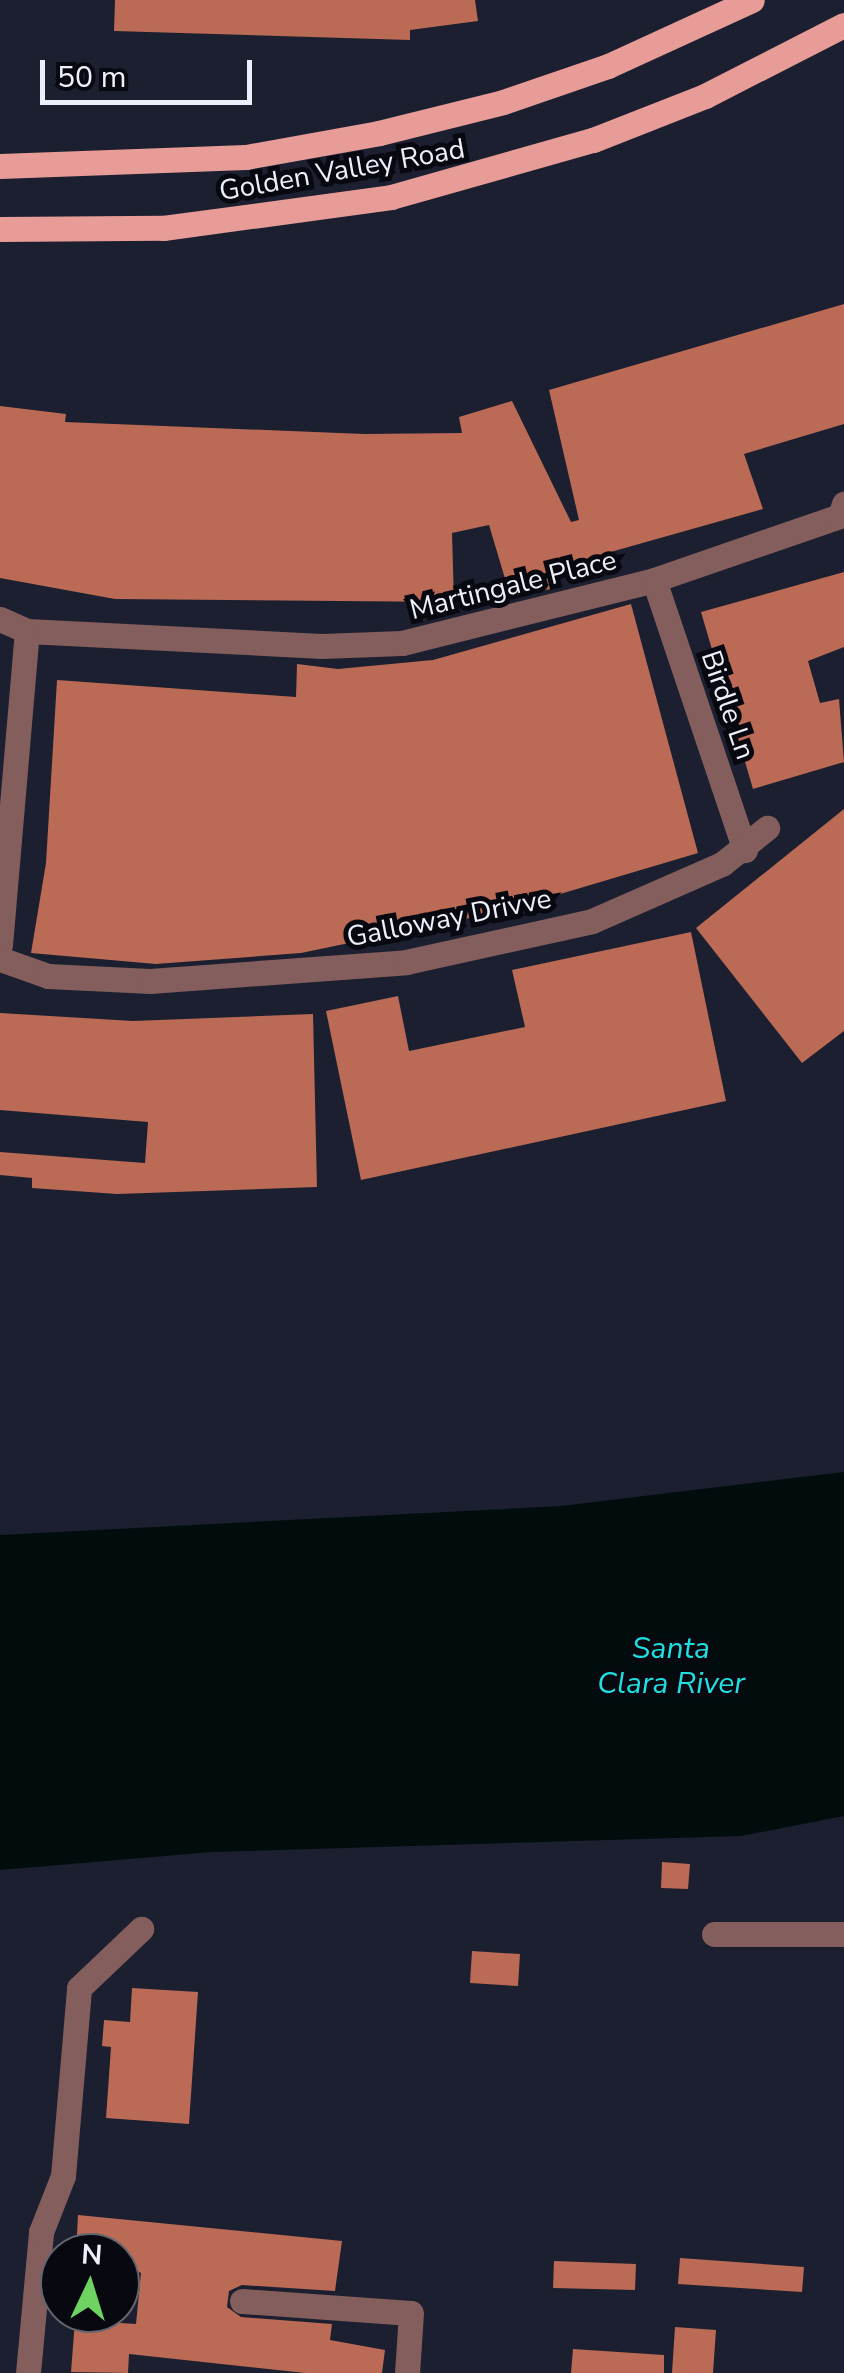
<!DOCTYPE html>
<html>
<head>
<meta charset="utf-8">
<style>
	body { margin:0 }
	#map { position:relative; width:844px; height:2373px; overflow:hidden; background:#1b1f2f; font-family:"Nunito Sans",sans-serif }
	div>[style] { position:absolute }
	.water>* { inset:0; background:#010d0d }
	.building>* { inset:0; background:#ba6a55 }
	.minor>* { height:25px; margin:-12.5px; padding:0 12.5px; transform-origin:12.5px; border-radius:12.5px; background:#835e5c }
	.major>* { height:25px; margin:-12.5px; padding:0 12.5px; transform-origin:12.5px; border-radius:12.5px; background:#e79c98 }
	span { translate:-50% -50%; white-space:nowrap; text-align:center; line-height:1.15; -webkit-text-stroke:10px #080910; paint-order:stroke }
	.street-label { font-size:28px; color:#edf0fb }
	.water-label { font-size:30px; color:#1ee0e1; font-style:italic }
	.north { position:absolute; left:40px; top:2233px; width:100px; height:100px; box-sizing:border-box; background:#080910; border:2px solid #64656e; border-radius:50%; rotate:4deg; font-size:28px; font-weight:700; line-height:40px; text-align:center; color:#edf0fb }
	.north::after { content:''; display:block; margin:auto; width:35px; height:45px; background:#6dd361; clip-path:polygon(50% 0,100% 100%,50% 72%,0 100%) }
	.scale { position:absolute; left:40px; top:60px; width:212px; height:45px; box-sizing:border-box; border:5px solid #edf0fb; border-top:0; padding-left:12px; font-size:30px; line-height:35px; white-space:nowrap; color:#edf0fb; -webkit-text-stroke:8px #080910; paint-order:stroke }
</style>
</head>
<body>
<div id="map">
	<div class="water">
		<div style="clip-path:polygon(844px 1472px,844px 1816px,741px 1836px,212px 1852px,0 1870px,0 1535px,561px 1506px)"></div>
	</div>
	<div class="building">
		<div style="clip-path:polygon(115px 0,475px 0,478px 21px,410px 30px,410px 40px,114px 31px)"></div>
		<div style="clip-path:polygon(844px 304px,844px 424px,744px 454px,763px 509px,554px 568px,557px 588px,545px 590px,536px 573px,506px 582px,489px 525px,452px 533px,454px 602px,115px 599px,0 578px,0 406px,66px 414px,65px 422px,364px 434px,462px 433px,459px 417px,512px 401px,571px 522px,579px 520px,549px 390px)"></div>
		<div style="clip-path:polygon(844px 572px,844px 647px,808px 661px,820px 703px,839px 699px,844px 762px,753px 789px,701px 612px)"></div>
		<div style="clip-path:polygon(631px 604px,698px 853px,503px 911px,301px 953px,156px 964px,31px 953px,46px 863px,57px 680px,296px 697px,297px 664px,338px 669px,433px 660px)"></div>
		<div style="clip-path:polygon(844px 809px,844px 1031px,802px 1063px,696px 928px)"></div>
		<div style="clip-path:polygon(691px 932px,726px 1101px,361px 1180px,326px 1011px,398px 996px,409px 1051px,525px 1027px,512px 970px)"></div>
		<div style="clip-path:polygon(0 1013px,133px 1021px,313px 1014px,317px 1187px,117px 1194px,32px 1188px,32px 1178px,0 1175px,0 1152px,145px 1163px,148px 1122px,0 1110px)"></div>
		<div style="clip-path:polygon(662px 1862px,690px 1864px,688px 1889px,661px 1888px)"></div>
		<div style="clip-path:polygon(472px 1951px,520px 1954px,518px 1986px,470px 1983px)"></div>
		<div style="clip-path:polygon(132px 1988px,198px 1992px,189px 2124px,106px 2118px,111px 2047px,102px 2046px,104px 2020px,130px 2022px)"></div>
		<div style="clip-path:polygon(78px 2215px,342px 2241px,335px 2291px,242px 2285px,229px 2291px,227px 2307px,241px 2317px,332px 2324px,330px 2340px,385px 2350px,382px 2373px,305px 2373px,129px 2354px,128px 2373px,71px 2372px,75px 2320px,136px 2324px,141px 2273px,120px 2263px,120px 2253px,76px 2253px)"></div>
		<div style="clip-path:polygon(680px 2258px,804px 2267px,802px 2292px,678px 2284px)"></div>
		<div style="clip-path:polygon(554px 2261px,636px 2264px,635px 2290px,553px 2288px)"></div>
		<div style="clip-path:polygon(675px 2327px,716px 2330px,713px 2373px,672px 2373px)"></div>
		<div style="clip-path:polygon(573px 2349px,664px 2355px,664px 2373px,571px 2373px)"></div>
	</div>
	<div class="minor">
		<div style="left:654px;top:580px;width:285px;rotate:71.4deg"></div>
		<div style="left:0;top:619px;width:30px;rotate:24deg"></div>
		<div style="left:27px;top:631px;width:295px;rotate:2.9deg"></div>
		<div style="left:322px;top:646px;width:80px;rotate:-2.1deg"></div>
		<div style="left:402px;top:643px;width:260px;rotate:-14deg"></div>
		<div style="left:654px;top:580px;width:197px;rotate:-19deg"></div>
		<div style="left:840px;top:516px;width:13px;rotate:-72deg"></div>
		<div style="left:0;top:945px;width:315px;rotate:-85.1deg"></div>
		<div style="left:0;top:959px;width:51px;rotate:19.5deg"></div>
		<div style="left:48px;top:976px;width:102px;rotate:2.8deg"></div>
		<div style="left:150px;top:981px;width:257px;rotate:-4.2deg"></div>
		<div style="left:406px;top:962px;width:190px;rotate:-12.4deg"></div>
		<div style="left:592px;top:921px;width:142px;rotate:-23.7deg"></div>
		<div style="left:722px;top:864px;width:58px;rotate:-38.7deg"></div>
		<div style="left:714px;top:1934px;width:130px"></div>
		<div style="left:242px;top:2301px;width:169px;rotate:4.1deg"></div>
		<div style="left:411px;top:2313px;width:60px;rotate:93.8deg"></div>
		<div style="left:28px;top:2373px;width:142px;rotate:-84.7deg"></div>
		<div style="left:41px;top:2232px;width:60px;rotate:-68.6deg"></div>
		<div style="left:63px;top:2176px;width:189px;rotate:-85.1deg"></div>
		<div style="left:79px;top:1988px;width:86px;rotate:-43.6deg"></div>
	</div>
	<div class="major">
		<div style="left:0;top:166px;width:246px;rotate:-2.1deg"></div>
		<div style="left:246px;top:157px;width:135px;rotate:-10.2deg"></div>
		<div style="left:379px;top:133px;width:128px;rotate:-14deg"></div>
		<div style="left:503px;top:102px;width:111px;rotate:-18.9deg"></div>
		<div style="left:608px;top:66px;width:158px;rotate:-24.6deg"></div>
		<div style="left:0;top:229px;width:163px;rotate:-0.4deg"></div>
		<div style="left:163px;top:228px;width:230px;rotate:-7.7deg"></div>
		<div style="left:391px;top:197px;width:210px;rotate:-15.8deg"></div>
		<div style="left:593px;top:140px;width:120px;rotate:-21.4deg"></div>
		<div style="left:705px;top:96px;width:156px;rotate:-27.1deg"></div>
	</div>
	<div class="street-label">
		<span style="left:342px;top:170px;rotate:-10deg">Golden Valley Road</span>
		<span style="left:513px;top:585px;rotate:-14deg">Martingale Place</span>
		<span style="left:728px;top:705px;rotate:71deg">Birdle Ln</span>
		<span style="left:449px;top:918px;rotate:-11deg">Galloway Drivve</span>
	</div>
	<div class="water-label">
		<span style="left:671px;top:1666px">Santa<br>Clara River</span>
	</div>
	<div class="north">N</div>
	<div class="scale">50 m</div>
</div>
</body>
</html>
